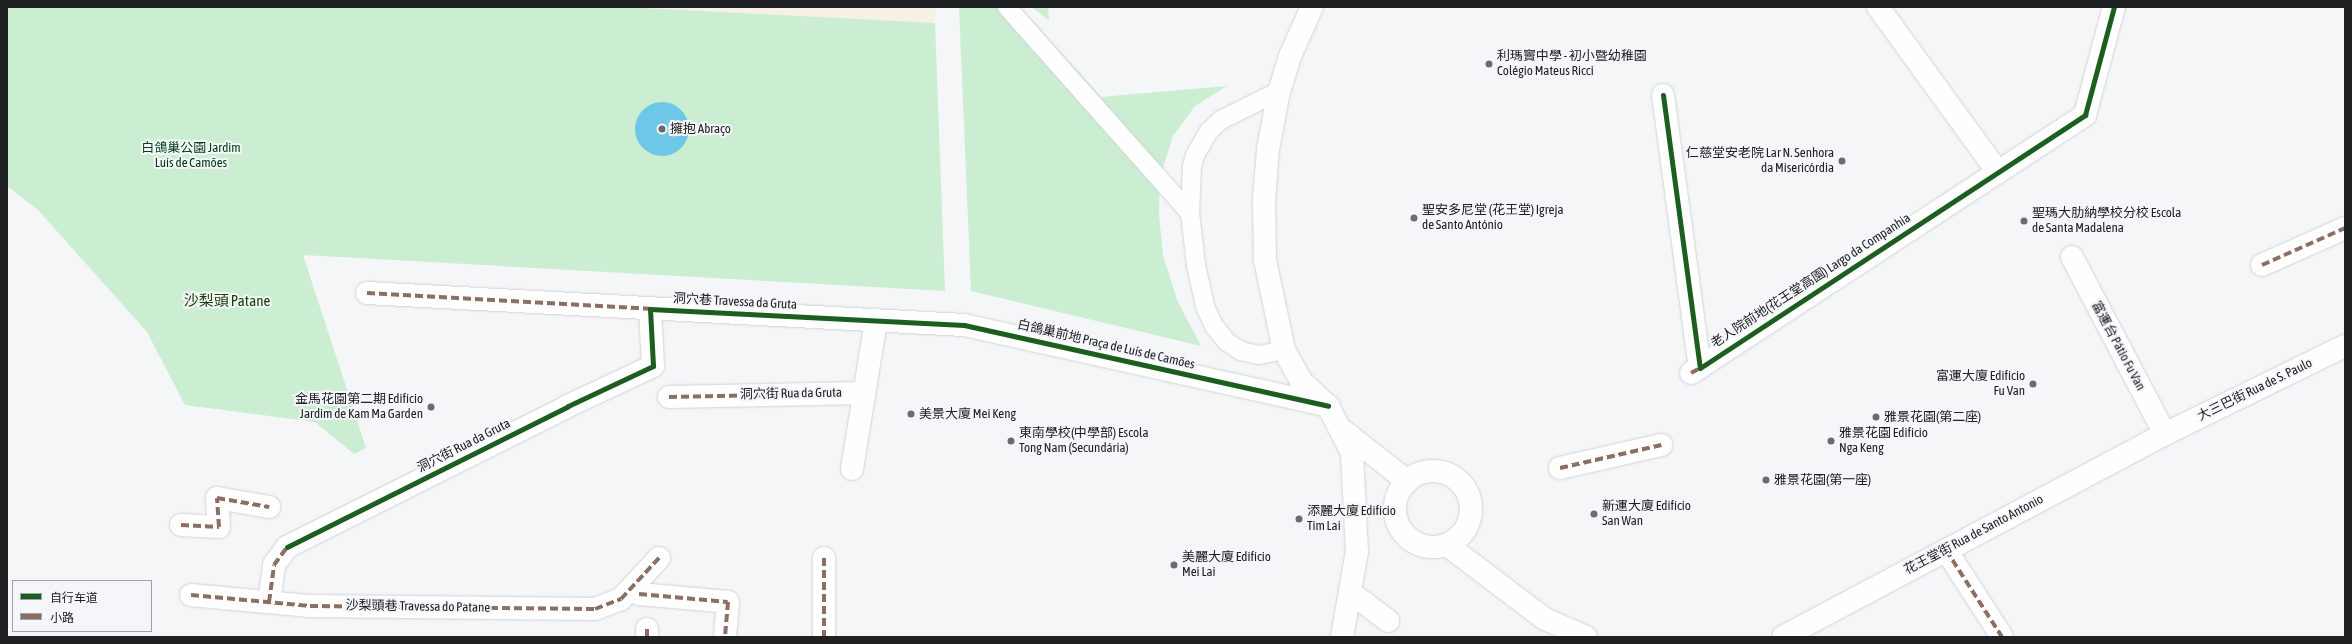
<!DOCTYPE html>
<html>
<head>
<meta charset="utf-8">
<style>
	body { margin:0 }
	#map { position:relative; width:2352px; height:644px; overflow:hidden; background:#f5f6f8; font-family:"Asap Condensed","Noto Sans SC",sans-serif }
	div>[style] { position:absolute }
	.commercial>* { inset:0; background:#f6f0e5 }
	.green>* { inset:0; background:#cbedd2 }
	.water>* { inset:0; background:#6cc8e6 }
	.round { border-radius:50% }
	.roads { filter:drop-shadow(0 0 1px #d3d3d5) drop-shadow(0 0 1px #d3d3d5) }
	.lane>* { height:18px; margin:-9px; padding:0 9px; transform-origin:9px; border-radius:9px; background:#fefefe }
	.street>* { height:22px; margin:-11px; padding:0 11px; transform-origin:11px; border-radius:11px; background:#fefefe }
	.street>.ring { margin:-11px; padding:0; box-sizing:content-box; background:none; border:22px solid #fefefe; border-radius:50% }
	.secondary>* { height:22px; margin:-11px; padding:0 11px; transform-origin:11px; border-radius:11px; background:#fefefe }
	.quiet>* { height:4px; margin-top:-2px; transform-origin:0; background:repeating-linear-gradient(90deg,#8d6e63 0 8px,transparent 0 12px) }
	.cycleway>* { height:5px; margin:-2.5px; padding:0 2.5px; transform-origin:2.5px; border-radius:2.5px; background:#1b5e20 }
	.dots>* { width:11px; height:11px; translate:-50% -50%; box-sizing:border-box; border:2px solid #f4f6f9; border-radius:50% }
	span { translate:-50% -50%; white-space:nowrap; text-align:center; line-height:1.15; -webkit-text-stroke:4px #f4f6f9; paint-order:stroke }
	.poi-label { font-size:13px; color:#202122 }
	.left { translate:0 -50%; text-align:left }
	.right { translate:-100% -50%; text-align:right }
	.park-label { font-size:13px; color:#004017 }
	.street-label { font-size:13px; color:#202122 }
	.quarter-label { font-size:15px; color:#154205 }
	.frame { position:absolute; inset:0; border:8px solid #202122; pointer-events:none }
	.legend { position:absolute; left:12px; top:580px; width:140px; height:52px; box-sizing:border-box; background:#f4f6f9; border:1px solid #9fa1a3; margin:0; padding:5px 7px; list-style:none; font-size:12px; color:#202122 }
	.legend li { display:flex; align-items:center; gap:8px; height:20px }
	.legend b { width:20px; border:1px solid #9fa1a3 }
</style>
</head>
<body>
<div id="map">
	<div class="commercial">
		<div style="clip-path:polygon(624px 7px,936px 7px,935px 23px)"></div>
	</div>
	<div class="green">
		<div style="clip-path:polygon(7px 7px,624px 7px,935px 23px,945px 291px,303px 255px,366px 448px,354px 454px,315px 422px,185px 405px,147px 332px,38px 210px,7px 186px)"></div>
		<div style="clip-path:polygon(959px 7px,1020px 7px,1101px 97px,1227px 86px,1195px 106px,1173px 136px,1160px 177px,1159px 215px,1163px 255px,1177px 300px,1201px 346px,971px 291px)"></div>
		<div style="clip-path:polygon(1032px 7px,1048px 7px,1049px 21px)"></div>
	</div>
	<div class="water">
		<div class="round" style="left:635px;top:102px;width:54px;height:54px"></div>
	</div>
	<div class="roads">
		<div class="lane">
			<div style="left:1007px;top:7px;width:276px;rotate:48.4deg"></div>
			<div style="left:1279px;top:91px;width:65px;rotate:153.4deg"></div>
			<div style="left:1221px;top:120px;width:16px;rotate:137deg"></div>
			<div style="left:1209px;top:131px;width:28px;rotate:120deg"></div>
			<div style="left:1195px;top:155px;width:11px;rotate:105deg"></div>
			<div style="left:1192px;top:166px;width:47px;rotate:92.4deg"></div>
			<div style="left:1190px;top:213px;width:52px;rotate:83.4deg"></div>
			<div style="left:1196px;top:265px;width:42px;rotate:77.6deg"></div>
			<div style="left:1205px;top:306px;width:22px;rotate:66deg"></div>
			<div style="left:1214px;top:326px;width:21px;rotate:51deg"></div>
			<div style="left:1227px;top:342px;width:17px;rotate:33deg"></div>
			<div style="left:1241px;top:351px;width:18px;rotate:13deg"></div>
			<div style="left:1259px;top:355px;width:25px;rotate:-11deg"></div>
		</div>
		<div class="street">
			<div style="left:1878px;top:7px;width:204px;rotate:54deg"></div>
			<div style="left:1663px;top:95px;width:275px;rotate:82.3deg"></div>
			<div style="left:2072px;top:257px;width:200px;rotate:62.3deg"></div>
			<div style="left:2262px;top:265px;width:91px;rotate:-24deg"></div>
			<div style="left:367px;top:293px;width:598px;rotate:3.07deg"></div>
			<div style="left:964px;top:325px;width:373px;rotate:12.5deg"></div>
			<div style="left:1691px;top:373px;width:471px;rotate:-33.2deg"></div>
			<div style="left:2085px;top:115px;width:112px;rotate:-75deg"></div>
			<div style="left:669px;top:397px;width:195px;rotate:-1.2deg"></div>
			<div style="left:1342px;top:430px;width:83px;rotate:38.1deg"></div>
			<div style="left:1560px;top:468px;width:104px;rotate:-12.8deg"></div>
			<div style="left:852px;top:469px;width:151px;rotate:-80.8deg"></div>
			<div class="ring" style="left:1395px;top:471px;width:54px;height:54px"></div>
			<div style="left:181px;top:525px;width:38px;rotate:3deg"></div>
			<div style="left:219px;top:527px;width:29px;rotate:-94deg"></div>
			<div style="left:217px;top:498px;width:53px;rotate:9.8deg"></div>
			<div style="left:1447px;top:545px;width:123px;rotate:37.1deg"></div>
			<div style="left:1545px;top:619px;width:45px;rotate:23.7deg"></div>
			<div style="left:1946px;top:550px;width:103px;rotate:57.2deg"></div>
			<div style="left:824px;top:558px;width:79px;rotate:90deg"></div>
			<div style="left:1350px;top:592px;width:48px;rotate:37.3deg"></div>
			<div style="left:639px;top:594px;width:89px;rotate:5.1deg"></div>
			<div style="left:728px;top:602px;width:35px;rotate:95deg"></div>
			<div style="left:191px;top:595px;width:120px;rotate:5.3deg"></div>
			<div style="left:310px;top:606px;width:285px;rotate:0.6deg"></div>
			<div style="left:595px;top:609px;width:28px;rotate:-21deg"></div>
			<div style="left:621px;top:599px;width:56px;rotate:-47.2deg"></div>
			<div style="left:269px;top:602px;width:37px;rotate:-82deg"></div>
			<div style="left:274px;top:565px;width:22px;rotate:-54deg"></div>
			<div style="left:287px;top:547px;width:314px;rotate:-26.6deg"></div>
			<div style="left:568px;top:406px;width:94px;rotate:-25.2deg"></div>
			<div style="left:653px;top:366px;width:57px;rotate:-93deg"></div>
			<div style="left:647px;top:637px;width:8px;rotate:-90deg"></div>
			<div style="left:1783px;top:637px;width:433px;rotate:-28deg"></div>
			<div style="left:2165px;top:434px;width:200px;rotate:-26.1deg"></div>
		</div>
		<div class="secondary">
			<div style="left:1312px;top:7px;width:54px;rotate:114.2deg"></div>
			<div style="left:1290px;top:56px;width:37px;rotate:107deg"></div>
			<div style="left:1279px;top:91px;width:59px;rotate:100.7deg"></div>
			<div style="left:1268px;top:149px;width:51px;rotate:94.5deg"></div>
			<div style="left:1264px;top:200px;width:60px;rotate:89deg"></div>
			<div style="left:1265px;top:260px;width:92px;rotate:78.1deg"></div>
			<div style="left:1284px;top:350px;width:35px;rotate:61deg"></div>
			<div style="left:1301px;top:381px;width:37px;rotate:43deg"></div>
			<div style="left:1328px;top:406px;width:53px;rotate:62.9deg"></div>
			<div style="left:1352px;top:453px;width:98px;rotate:87.1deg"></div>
			<div style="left:1357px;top:551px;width:87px;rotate:99.9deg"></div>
		</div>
	</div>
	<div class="quiet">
		<div style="left:2262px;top:265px;width:91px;rotate:-24deg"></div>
		<div style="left:367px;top:293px;width:283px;rotate:3.2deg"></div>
		<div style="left:1691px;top:373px;width:10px;rotate:-29deg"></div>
		<div style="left:669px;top:397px;width:100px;rotate:-1.1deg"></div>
		<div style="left:1560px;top:468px;width:104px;rotate:-12.8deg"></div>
		<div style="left:181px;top:525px;width:38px;rotate:3deg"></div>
		<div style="left:219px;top:527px;width:29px;rotate:-94deg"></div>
		<div style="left:217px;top:498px;width:53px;rotate:9.8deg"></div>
		<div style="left:1946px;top:550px;width:103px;rotate:57.2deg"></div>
		<div style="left:824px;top:558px;width:79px;rotate:90deg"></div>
		<div style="left:639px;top:594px;width:89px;rotate:5.1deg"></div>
		<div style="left:728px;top:602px;width:35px;rotate:95deg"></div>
		<div style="left:191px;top:595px;width:120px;rotate:5.3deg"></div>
		<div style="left:310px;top:606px;width:285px;rotate:0.6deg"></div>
		<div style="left:595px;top:609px;width:28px;rotate:-21deg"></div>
		<div style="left:621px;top:599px;width:56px;rotate:-47.2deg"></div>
		<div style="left:269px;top:602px;width:37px;rotate:-82deg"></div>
		<div style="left:274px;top:565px;width:22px;rotate:-54deg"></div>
		<div style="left:647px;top:637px;width:8px;rotate:-90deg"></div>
	</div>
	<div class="cycleway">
		<div style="left:1663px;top:95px;width:275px;rotate:82.3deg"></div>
		<div style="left:1700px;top:368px;width:461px;rotate:-33.3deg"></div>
		<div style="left:2085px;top:115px;width:112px;rotate:-75deg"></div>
		<div style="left:287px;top:547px;width:314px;rotate:-26.6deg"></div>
		<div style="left:568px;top:406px;width:94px;rotate:-25.2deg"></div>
		<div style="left:653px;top:366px;width:57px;rotate:-93deg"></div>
		<div style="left:650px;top:309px;width:314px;rotate:2.9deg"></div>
		<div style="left:964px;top:325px;width:373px;rotate:12.5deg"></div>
	</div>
	<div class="dots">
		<div style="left:1489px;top:64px;background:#6b6c6d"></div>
		<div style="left:662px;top:129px;background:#6b6c6d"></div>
		<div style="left:1842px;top:161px;background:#6b6c6d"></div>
		<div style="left:1414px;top:218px;background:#6b6c6d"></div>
		<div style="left:2024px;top:221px;background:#6b6c6d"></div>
		<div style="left:2033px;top:384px;background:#6b6c6d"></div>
		<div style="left:431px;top:407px;background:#6b6c6d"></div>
		<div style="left:911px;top:414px;background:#6b6c6d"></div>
		<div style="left:1876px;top:417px;background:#6b6c6d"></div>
		<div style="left:1011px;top:441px;background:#6b6c6d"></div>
		<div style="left:1831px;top:441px;background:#6b6c6d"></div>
		<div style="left:1766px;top:480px;background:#6b6c6d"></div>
		<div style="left:1594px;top:514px;background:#6b6c6d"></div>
		<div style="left:1299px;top:519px;background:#6b6c6d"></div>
		<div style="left:1174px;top:565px;background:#6b6c6d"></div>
	</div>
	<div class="poi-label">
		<span class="left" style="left:1497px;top:64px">利瑪竇中學 - 初小暨幼稚園<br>Colégio Mateus Ricci</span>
		<span class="left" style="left:670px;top:129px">擁抱 Abraço</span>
		<span class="right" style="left:1834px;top:161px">仁慈堂安老院 Lar N. Senhora<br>da Misericórdia</span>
		<span class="left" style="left:1422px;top:218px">聖安多尼堂 (花王堂) Igreja<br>de Santo António</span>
		<span class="left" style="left:2032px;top:221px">聖瑪大肋納學校分校 Escola<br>de Santa Madalena</span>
		<span class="right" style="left:2025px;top:384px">富運大廈 Edifício<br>Fu Van</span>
		<span class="right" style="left:423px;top:407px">金馬花園第二期 Edifício<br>Jardim de Kam Ma Garden</span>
		<span class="left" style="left:919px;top:414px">美景大廈 Mei Keng</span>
		<span class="left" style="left:1884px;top:417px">雅景花園(第二座)</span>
		<span class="left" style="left:1019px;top:441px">東南學校(中學部) Escola<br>Tong Nam (Secundária)</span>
		<span class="left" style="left:1839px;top:441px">雅景花園 Edifício<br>Nga Keng</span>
		<span class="left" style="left:1774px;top:480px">雅景花園(第一座)</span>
		<span class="left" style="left:1602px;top:514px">新運大廈 Edifício<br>San Wan</span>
		<span class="left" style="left:1307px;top:519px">添麗大廈 Edifício<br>Tim Lai</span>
		<span class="left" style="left:1182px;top:565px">美麗大廈 Edifício<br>Mei Lai</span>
	</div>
	<div class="park-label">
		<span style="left:191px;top:156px">白鴿巢公園 Jardim<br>Luís de Camões</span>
	</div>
	<div class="street-label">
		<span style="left:1811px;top:281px;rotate:-33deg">老人院前地(花王堂高園) Largo da Companhia</span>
		<span style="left:735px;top:302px;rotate:3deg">洞穴巷 Travessa da Gruta</span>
		<span style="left:1106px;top:345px;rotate:13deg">白鴿巢前地 Praça de Luís de Camões</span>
		<span style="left:2118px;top:346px;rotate:62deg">富運台 Pátio Fu Van</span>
		<span style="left:2255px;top:390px;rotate:-26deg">大三巴街 Rua de S. Paulo</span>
		<span style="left:791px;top:394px;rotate:-1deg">洞穴街 Rua da Gruta</span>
		<span style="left:464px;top:446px;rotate:-27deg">洞穴街 Rua da Gruta</span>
		<span style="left:1974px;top:535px;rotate:-28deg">花王堂街 Rua de Santo Antonio</span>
		<span style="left:418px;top:607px;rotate:1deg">沙梨頭巷 Travessa do Patane</span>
	</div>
	<div class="quarter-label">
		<span style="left:227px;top:301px">沙梨頭 Patane</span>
	</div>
	<div class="frame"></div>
	<ul class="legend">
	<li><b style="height:5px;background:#1b5e20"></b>自行车道</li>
	<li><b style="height:5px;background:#8d6e63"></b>小路</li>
	</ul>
</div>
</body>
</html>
